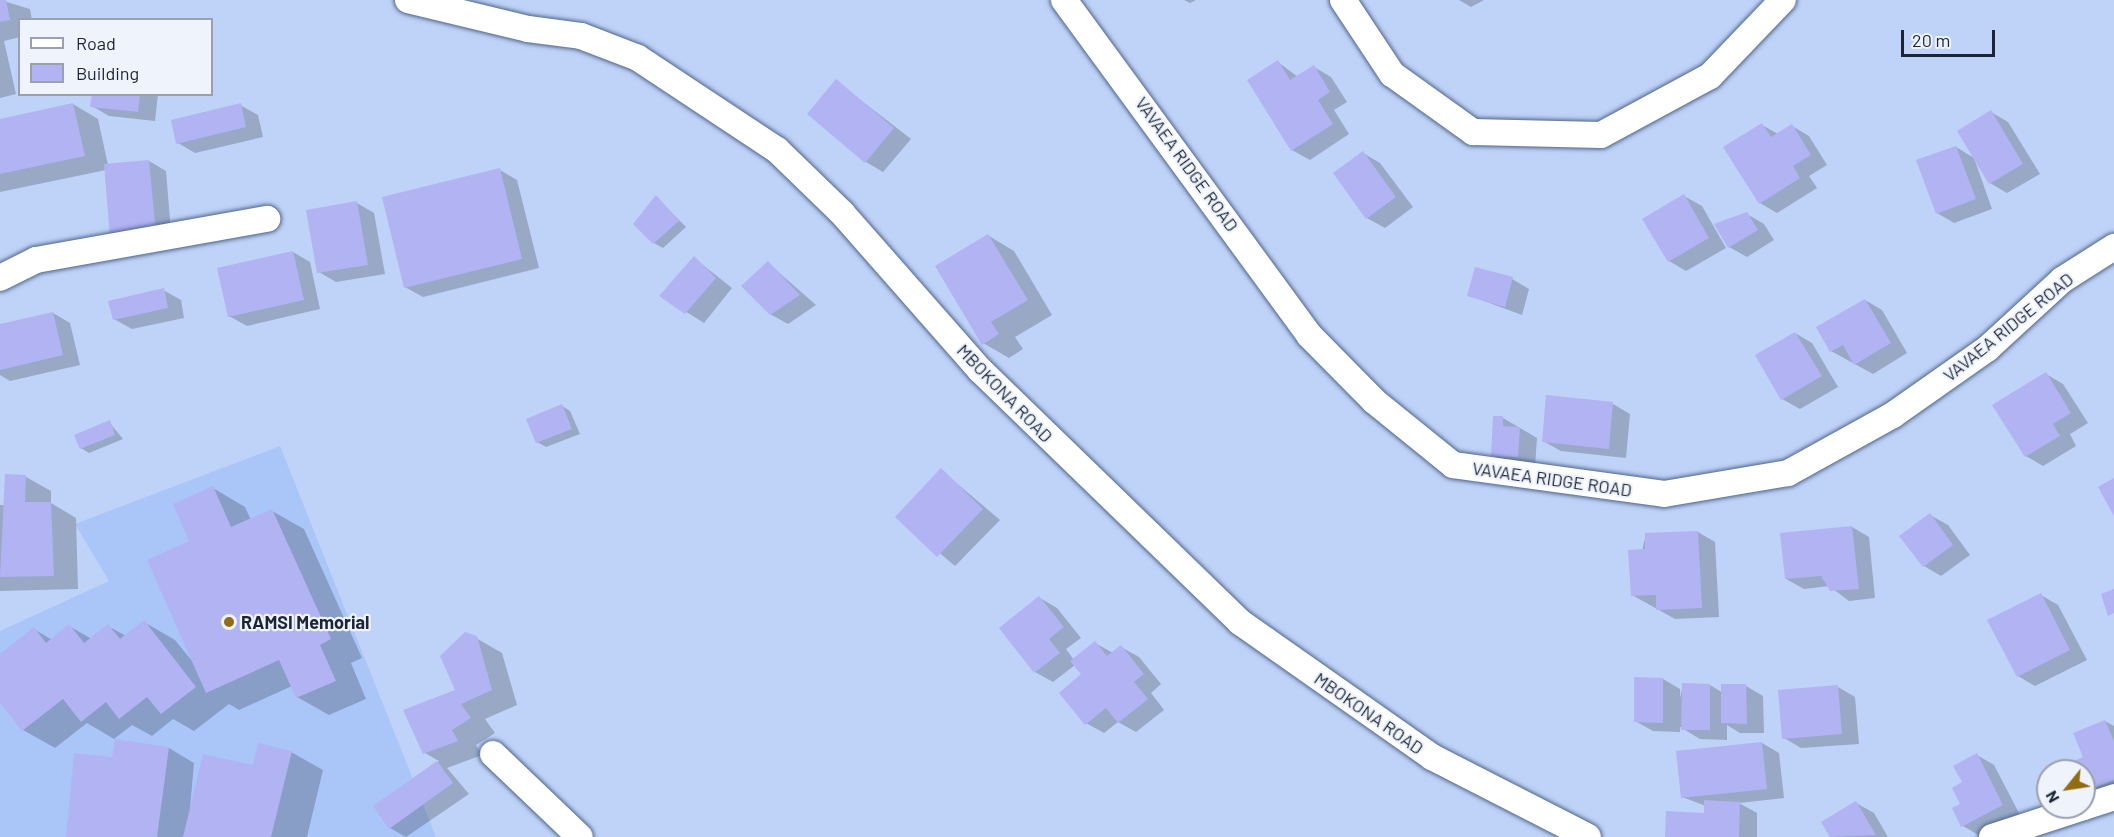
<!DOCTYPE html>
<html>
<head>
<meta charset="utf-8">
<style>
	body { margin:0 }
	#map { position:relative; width:2114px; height:837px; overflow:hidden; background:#bfd2f7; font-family:Barlow,sans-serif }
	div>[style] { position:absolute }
	.built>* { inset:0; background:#aac6f9 }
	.shadow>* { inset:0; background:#0003 }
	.building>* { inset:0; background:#b1b3f3 }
	.roads { filter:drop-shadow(0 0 2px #4f658d) drop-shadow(0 0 2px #4f658d) }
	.street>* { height:26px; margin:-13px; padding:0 13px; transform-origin:13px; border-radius:13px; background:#fff }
	.dots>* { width:16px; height:16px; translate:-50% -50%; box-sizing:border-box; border:3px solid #eef3fc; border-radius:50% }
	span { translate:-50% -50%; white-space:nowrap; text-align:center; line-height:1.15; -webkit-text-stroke:4.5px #eef3fc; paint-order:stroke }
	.street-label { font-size:18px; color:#1c2536 }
	.poi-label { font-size:18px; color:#1c2536; font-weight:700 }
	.left { translate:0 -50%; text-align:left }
	.legend { position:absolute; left:18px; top:18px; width:195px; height:78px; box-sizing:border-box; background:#eef3fc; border:2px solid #9aa1ad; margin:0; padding:8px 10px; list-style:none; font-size:18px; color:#1c2536 }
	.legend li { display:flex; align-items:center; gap:12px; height:30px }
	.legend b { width:30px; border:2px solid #9aa1ad }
	.north { position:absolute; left:2036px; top:759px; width:60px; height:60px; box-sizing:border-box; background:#eef3fc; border:2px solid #9aa1ad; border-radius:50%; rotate:240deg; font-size:16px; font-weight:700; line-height:24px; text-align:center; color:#1c2536 }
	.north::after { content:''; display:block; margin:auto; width:21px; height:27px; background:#916c13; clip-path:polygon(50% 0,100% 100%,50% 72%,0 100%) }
	.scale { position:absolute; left:1901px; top:30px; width:94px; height:27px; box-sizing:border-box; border:3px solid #1c2536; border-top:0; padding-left:8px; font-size:18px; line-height:21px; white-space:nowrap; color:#1c2536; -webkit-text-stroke:4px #eef3fc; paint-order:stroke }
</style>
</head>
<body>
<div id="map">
	<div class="built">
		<div style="clip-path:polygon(280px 446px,436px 837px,0 837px,0 631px,109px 581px,75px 524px)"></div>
	</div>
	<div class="shadow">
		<div style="clip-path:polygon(0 0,30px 9px,32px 20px,20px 20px,20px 37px,4px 41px,16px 94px,0 98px)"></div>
		<div style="clip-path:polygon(1184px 0,1196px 0,1190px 3px)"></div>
		<div style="clip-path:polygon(1459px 0,1484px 0,1471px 7px)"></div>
		<div style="clip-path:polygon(1278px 62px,1298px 77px,1314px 67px,1331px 77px,1347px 102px,1334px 110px,1349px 134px,1310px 160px,1292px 150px)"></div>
		<div style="clip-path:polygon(836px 81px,911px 139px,883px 172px,866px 162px)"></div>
		<div style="clip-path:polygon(93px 94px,158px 94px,155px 121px,109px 116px,92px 106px)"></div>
		<div style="clip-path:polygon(73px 104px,98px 119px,108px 165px,149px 161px,166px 171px,172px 244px,111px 237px,106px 170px,0 192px,0 121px)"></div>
		<div style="clip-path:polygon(240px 105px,258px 115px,263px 137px,195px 153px,178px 143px)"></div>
		<div style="clip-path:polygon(1991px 112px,2008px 122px,2040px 174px,2007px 193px,1990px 183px)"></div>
		<div style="clip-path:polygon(1762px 125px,1778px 134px,1792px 126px,1809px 136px,1827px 165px,1809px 176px,1817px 188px,1777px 213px,1760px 203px)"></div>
		<div style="clip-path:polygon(1956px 147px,1974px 158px,1992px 209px,1954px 223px,1937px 213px)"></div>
		<div style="clip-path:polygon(1363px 153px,1380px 163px,1413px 207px,1385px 228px,1367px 218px,1335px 173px)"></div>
		<div style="clip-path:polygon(500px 170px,517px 180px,539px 268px,423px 297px,405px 287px)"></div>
		<div style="clip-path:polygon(1684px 196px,1702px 206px,1726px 248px,1686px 271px,1669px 261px)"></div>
		<div style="clip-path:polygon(656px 197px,686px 227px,663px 248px,654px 243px)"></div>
		<div style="clip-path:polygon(357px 203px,374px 213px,385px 274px,336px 282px,319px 272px)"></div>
		<div style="clip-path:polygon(1747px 214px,1764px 224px,1774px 240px,1747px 257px,1729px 247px)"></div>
		<div style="clip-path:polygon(989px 236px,1014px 251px,1052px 315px,1015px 337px,1023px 349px,1009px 358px,983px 343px)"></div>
		<div style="clip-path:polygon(293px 252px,310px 262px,320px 309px,247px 326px,229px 316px)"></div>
		<div style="clip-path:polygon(694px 258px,732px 288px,704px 323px,661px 296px)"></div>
		<div style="clip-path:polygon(768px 263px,816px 305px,788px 324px,770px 314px)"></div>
		<div style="clip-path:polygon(1512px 279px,1529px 289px,1522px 315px,1468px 295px)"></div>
		<div style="clip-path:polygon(163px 290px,181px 300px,184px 318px,132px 329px,114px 319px)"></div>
		<div style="clip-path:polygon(1865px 300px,1882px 310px,1907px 353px,1873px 374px,1831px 351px)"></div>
		<div style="clip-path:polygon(53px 313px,70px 323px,80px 365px,10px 381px,0 375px,0 325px)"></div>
		<div style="clip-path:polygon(1795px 333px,1812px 343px,1838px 387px,1800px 409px,1782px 399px,1757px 356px)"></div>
		<div style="clip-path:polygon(2046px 374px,2063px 384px,2088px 423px,2070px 434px,2076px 446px,2043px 466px,2026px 456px)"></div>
		<div style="clip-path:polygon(1547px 397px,1613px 404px,1630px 414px,1626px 458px,1561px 451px,1543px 441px)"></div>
		<div style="clip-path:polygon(562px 406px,570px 411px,580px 434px,546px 447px,537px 442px)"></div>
		<div style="clip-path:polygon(1503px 418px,1537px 438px,1535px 466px,1510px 465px,1492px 455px)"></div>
		<div style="clip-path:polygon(109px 422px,123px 439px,89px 453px,81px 448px)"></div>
		<div style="clip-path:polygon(941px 470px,1000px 520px,955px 566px,897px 517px)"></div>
		<div style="clip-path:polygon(7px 476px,26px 477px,51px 491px,51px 503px,76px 518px,78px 589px,0 591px,0 505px,5px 505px)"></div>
		<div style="clip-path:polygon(213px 488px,245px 507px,251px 520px,272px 511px,304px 529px,362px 658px,351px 663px,366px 699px,329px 715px,297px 697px,292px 686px,239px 710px,229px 704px,194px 731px,173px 719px,152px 736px,132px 725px,114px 739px,87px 723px,55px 748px,23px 730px,0 700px,0 656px,34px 629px,52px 640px,69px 626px,92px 639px,108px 626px,126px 636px,144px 622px,175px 640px,193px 662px,191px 542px)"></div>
		<div style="clip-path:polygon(1930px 515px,1948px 525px,1970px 555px,1941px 576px,1924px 566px)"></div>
		<div style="clip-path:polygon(1852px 527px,1869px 537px,1875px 598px,1849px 601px,1829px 586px,1804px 589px,1786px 579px)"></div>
		<div style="clip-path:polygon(1698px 532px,1715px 542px,1719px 617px,1675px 619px,1632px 595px,1646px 534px)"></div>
		<div style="clip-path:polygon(2041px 595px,2058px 605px,2087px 660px,2035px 686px,2018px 676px)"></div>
		<div style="clip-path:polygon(1040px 598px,1057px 608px,1081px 638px,1066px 649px,1074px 660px,1095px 643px,1113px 653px,1121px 647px,1139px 657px,1161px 684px,1151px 693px,1164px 710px,1136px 732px,1118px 722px,1104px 733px,1086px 723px,1083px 675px,1075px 665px,1053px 682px,1035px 672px,1001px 628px)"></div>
		<div style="clip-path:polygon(476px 638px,502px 653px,517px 705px,485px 719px,495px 733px,476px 745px,482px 755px,447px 768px,469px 794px,406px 837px,390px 828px,375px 807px,439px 761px,425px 753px,457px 691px)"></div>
		<div style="clip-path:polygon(1636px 679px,1663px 679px,1680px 689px,1680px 698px,1683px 684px,1710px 685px,1723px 693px,1723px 686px,1746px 686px,1763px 696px,1764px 733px,1740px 733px,1727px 725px,1727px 740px,1700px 739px,1680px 727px,1680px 732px,1653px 731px,1635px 721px)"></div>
		<div style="clip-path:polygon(1838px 687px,1855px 697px,1859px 744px,1801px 748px,1784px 738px)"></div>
		<div style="clip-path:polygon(2105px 721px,2114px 726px,2114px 796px,2084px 797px,2084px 771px,2069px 771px,2085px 758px)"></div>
		<div style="clip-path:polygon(1762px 743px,1779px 753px,1784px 798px,1739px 803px,1757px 813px,1757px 837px,1666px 837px,1705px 814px,1706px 806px,1682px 797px)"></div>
		<div style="clip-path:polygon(169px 748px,194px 763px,189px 820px,254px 767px,291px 752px,323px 770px,307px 837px,68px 837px,113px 759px)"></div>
		<div style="clip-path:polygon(1977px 755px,1994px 765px,2020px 815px,1980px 836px,1963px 826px,1964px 783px)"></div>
		<div style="clip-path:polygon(1856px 803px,1874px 813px,1888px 837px,1831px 837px,1823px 823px)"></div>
	</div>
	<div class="building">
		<div style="clip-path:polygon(0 0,6px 0,10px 20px,0 22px)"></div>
		<div style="clip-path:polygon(1278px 60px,1290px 80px,1314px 65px,1330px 92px,1318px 100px,1333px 124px,1291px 151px,1247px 80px)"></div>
		<div style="clip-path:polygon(836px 79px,894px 128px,865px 163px,807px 114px)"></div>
		<div style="clip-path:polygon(92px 94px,140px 94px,138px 112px,90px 107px)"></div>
		<div style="clip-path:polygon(73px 103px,85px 156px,0 174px,0 119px)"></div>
		<div style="clip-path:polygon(241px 103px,246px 127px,176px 144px,171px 120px)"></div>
		<div style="clip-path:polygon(1991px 110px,2023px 164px,1989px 184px,1957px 131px)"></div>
		<div style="clip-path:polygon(1762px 123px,1771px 137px,1792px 124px,1811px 155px,1793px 166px,1800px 178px,1759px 204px,1723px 147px)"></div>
		<div style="clip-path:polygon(1956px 146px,1976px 199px,1936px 214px,1916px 160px)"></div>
		<div style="clip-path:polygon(1363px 151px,1396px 197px,1366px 219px,1333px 173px)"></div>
		<div style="clip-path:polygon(149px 160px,156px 234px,110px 238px,104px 164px)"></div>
		<div style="clip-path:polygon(500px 168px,522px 259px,404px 288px,382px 197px)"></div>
		<div style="clip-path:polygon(1684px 194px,1709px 238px,1668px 262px,1642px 219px)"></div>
		<div style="clip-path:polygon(656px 195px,679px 221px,653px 244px,633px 224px)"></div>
		<div style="clip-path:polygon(357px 201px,368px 265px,317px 273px,306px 210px)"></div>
		<div style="clip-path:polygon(1747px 212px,1758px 230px,1728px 248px,1714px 224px)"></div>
		<div style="clip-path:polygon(988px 234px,1028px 300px,991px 322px,999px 334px,982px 345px,935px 266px)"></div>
		<div style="clip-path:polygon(293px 251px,304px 300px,228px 317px,217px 268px)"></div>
		<div style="clip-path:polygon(694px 256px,716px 278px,685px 314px,659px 296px)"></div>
		<div style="clip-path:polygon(768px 261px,800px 295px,770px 315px,741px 286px)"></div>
		<div style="clip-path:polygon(1475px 267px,1513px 277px,1505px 307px,1467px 296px)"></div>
		<div style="clip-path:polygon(164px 288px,168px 308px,113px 320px,108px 301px)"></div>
		<div style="clip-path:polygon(1865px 299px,1891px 343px,1854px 365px,1843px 345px,1830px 352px,1816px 327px)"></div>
		<div style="clip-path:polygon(53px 312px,63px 355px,0 370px,0 324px)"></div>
		<div style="clip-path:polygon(1795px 332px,1822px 376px,1781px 400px,1755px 355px)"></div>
		<div style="clip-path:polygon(2046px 372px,2071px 413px,2053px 424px,2060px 436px,2025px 457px,1992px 405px)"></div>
		<div style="clip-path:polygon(1546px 395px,1613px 402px,1609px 449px,1542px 442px)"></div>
		<div style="clip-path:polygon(562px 404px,572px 429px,536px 443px,526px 419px)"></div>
		<div style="clip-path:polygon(1493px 416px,1503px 416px,1503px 426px,1520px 427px,1518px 457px,1491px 456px)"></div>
		<div style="clip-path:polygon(110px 420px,115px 435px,80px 449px,74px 435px)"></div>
		<div style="clip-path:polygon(941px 468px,983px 509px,937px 557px,895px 517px)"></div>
		<div style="clip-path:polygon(5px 474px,26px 475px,25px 502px,51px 502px,54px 576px,0 577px)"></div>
		<div style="clip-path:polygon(2114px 478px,2114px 516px,2098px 487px)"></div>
		<div style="clip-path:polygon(213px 486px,231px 527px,272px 509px,331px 639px,320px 645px,336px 681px,296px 698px,279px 660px,206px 693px,147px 560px,189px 541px,173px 504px)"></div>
		<div style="clip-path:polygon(1930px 513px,1953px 545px,1923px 567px,1899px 536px)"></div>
		<div style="clip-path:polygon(1852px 526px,1859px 589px,1830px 591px,1821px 576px,1785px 579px,1780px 533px)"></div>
		<div style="clip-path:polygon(1698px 531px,1702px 608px,1656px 610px,1656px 595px,1631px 596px,1628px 550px,1645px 549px,1645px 533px)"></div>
		<div style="clip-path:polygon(2114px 589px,2114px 613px,2108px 616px,2101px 594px)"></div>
		<div style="clip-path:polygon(2041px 593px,2070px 650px,2017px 677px,1987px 620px)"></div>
		<div style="clip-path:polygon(1039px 596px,1064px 627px,1049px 639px,1060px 653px,1034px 673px,999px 628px)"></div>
		<div style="clip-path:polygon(144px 620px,196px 687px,161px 714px,147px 697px,119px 719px,106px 702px,81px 722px,63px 699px,22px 731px,0 703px,0 654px,34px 627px,46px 643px,69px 624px,84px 643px,108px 624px,120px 639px)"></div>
		<div style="clip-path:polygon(465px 632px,477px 636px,492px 690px,461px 704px,471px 718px,452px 730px,458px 741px,423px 754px,403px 710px,455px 690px,440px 656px)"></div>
		<div style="clip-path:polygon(1095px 641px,1107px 656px,1121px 645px,1144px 674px,1134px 682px,1148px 699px,1118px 723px,1106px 708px,1085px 725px,1059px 693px,1081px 674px,1070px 661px)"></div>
		<div style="clip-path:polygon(1634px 677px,1663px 678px,1663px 723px,1634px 722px)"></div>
		<div style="clip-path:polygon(1682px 683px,1710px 684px,1710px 730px,1681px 730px)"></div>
		<div style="clip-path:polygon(1721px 684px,1746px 684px,1747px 724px,1721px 723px)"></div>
		<div style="clip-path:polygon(1838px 685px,1842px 734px,1782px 739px,1778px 690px)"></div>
		<div style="clip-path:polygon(2105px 720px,2114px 741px,2114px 780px,2084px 792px,2084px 771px,2068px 771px,2065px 765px,2083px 757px,2073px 733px)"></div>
		<div style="clip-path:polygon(115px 739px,169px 747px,157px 837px,66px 837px,74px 753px,112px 757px)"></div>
		<div style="clip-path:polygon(1762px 742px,1767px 789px,1681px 798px,1676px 751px)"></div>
		<div style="clip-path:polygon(258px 743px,292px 751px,271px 837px,183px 837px,203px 754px,253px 765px)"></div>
		<div style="clip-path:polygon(1977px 753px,2003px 805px,1961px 827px,1952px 808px,1960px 804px,1952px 788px,1962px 782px,1953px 766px)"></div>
		<div style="clip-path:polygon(437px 761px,453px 783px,389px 829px,373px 806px)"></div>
		<div style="clip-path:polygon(1704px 800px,1740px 802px,1739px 837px,1665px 837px,1666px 811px,1704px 813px)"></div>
		<div style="clip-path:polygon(1856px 801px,1876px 835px,1830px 837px,1821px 822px)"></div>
	</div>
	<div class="roads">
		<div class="street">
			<div style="left:408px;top:0;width:123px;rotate:13.6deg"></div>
			<div style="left:528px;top:29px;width:53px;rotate:7.5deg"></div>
			<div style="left:581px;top:36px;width:61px;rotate:21.1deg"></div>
			<div style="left:638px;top:58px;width:167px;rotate:33.5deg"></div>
			<div style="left:777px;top:150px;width:91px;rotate:44.1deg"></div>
			<div style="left:842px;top:213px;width:209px;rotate:48.7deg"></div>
			<div style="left:980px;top:370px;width:362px;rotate:44.1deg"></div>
			<div style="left:1240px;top:622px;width:235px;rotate:35.1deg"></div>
			<div style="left:1432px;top:757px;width:175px;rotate:27.1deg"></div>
			<div style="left:1064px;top:0;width:415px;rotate:53.8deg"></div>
			<div style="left:1309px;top:335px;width:93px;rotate:45.4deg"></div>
			<div style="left:1374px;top:401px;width:102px;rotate:39deg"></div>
			<div style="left:1453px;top:465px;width:213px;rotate:7.8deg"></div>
			<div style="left:1664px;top:494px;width:126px;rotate:-9.6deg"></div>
			<div style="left:1788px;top:473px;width:120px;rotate:-28.9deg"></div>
			<div style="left:1893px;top:415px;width:115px;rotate:-35.1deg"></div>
			<div style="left:1987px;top:349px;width:102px;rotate:-42.6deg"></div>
			<div style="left:2062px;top:280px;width:62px;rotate:-32.4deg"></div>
			<div style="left:1343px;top:0;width:89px;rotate:56.5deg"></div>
			<div style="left:1392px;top:74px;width:100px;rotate:35.6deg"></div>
			<div style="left:1473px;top:132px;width:128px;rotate:1.3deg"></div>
			<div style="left:1601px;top:135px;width:124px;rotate:-28.4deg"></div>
			<div style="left:1710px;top:76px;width:105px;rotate:-46.2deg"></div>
			<div style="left:0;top:278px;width:40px;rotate:-26.6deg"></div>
			<div style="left:36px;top:260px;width:235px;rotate:-10.1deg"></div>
			<div style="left:493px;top:754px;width:120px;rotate:43.7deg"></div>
			<div style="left:2084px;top:807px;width:32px;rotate:-18deg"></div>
			<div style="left:1992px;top:837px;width:97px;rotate:-18.1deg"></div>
		</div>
	</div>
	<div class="dots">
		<div style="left:229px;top:622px;background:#916c13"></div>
	</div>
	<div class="street-label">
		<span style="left:1187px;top:164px;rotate:54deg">VAVAEA RIDGE ROAD</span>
		<span style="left:2008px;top:327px;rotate:-39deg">VAVAEA RIDGE ROAD</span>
		<span style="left:1005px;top:393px;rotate:46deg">MBOKONA ROAD</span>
		<span style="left:1552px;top:479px;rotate:8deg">VAVAEA RIDGE ROAD</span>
		<span style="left:1369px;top:713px;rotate:35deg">MBOKONA ROAD</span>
	</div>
	<div class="poi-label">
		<span class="left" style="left:241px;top:622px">RAMSI Memorial</span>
	</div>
	<ul class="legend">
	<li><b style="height:8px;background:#fff"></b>Road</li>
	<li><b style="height:16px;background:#b1b3f3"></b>Building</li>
	</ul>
	<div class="north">N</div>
	<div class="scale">20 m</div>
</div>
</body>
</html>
